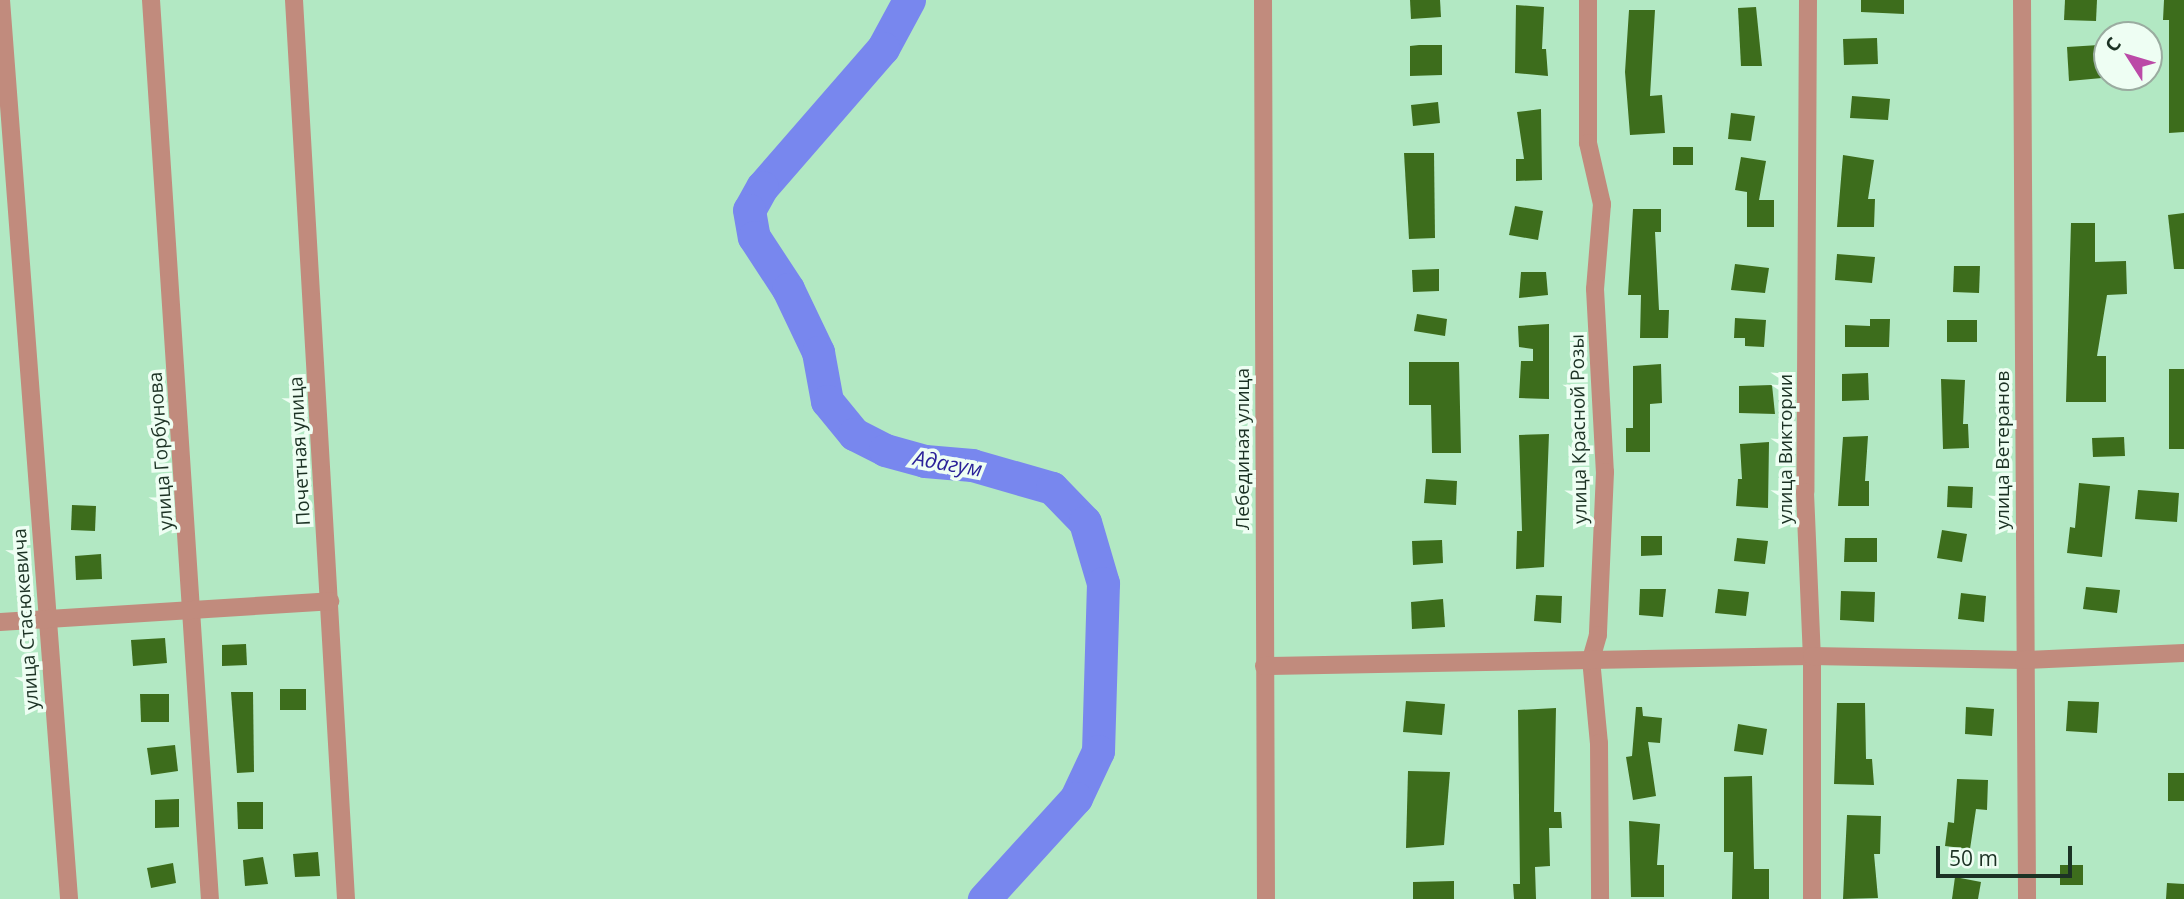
<!DOCTYPE html>
<html>
<head>
<meta charset="utf-8">
<style>
	body { margin:0 }
	#map { position:relative; width:2184px; height:899px; overflow:hidden; background:#b2e8c3; font-family:"Open Sans",sans-serif }
	div>[style] { position:absolute }
	.river>* { height:33px; margin:-16.5px; padding:0 16.5px; transform-origin:16.5px; border-radius:16.5px; background:#7887ee }
	.building>* { inset:0; background:#3d6d1c }
	.street>* { height:18px; margin:-9px; padding:0 9px; transform-origin:9px; border-radius:9px; background:#c18b7d }
	span { translate:-50% -50%; white-space:nowrap; text-align:center; line-height:1.15; -webkit-text-stroke:7px #eefef3; paint-order:stroke }
	.street-label { font-size:19px; color:#1c3224 }
	.water-label { font-size:21px; color:#2a2199; font-style:italic }
	.north { position:absolute; left:2093px; top:21px; width:70px; height:70px; box-sizing:border-box; background:#eefef3; border:2px solid #9aaca0; border-radius:50%; rotate:307deg; font-size:19px; font-weight:700; line-height:28px; text-align:center; color:#1c3224 }
	.north::after { content:''; display:block; margin:auto; width:24px; height:32px; background:#bb4aa7; clip-path:polygon(50% 0,100% 100%,50% 72%,0 100%) }
	.scale { position:absolute; left:1936px; top:846px; width:136px; height:32px; box-sizing:border-box; border:4px solid #1c3224; border-top:0; padding-left:9px; font-size:21px; line-height:24px; white-space:nowrap; color:#1c3224; -webkit-text-stroke:5px #eefef3; paint-order:stroke }
</style>
</head>
<body>
<div id="map">
	<div class="river">
		<div style="left:909px;top:0;width:55px;rotate:118.4deg"></div>
		<div style="left:883px;top:48px;width:184px;rotate:131deg"></div>
		<div style="left:762px;top:187px;width:26px;rotate:119deg"></div>
		<div style="left:749px;top:210px;width:27px;rotate:80deg"></div>
		<div style="left:754px;top:237px;width:62px;rotate:56.8deg"></div>
		<div style="left:788px;top:289px;width:70px;rotate:64.5deg"></div>
		<div style="left:818px;top:352px;width:50px;rotate:79.6deg"></div>
		<div style="left:827px;top:401px;width:43px;rotate:50.7deg"></div>
		<div style="left:854px;top:434px;width:35px;rotate:27deg"></div>
		<div style="left:885px;top:450px;width:41px;rotate:15.4deg"></div>
		<div style="left:925px;top:461px;width:47px;rotate:4.9deg"></div>
		<div style="left:972px;top:465px;width:83px;rotate:16deg"></div>
		<div style="left:1052px;top:488px;width:47px;rotate:45.9deg"></div>
		<div style="left:1085px;top:522px;width:64px;rotate:73.6deg"></div>
		<div style="left:1103px;top:583px;width:168px;rotate:91.7deg"></div>
		<div style="left:1098px;top:751px;width:52px;rotate:115.1deg"></div>
		<div style="left:1076px;top:798px;width:137px;rotate:132.3deg"></div>
	</div>
	<div class="building">
		<div style="clip-path:polygon(1410px 0,1440px 0,1441px 17px,1411px 19px)"></div>
		<div style="clip-path:polygon(1861px 0,1904px 0,1904px 14px,1861px 12px)"></div>
		<div style="clip-path:polygon(2065px 0,2097px 0,2096px 21px,2064px 20px)"></div>
		<div style="clip-path:polygon(2164px 0,2184px 0,2184px 132px,2169px 133px,2169px 20px,2163px 20px)"></div>
		<div style="clip-path:polygon(1516px 5px,1544px 7px,1542px 49px,1546px 49px,1548px 76px,1515px 73px)"></div>
		<div style="clip-path:polygon(1756px 7px,1762px 66px,1741px 66px,1738px 8px)"></div>
		<div style="clip-path:polygon(1629px 10px,1655px 10px,1650px 96px,1662px 95px,1665px 133px,1630px 135px,1625px 72px)"></div>
		<div style="clip-path:polygon(1877px 38px,1878px 64px,1844px 65px,1843px 39px)"></div>
		<div style="clip-path:polygon(1419px 45px,1442px 45px,1442px 75px,1410px 76px,1410px 46px)"></div>
		<div style="clip-path:polygon(2099px 45px,2102px 78px,2069px 81px,2067px 47px)"></div>
		<div style="clip-path:polygon(1852px 96px,1890px 99px,1888px 120px,1850px 118px)"></div>
		<div style="clip-path:polygon(1438px 102px,1440px 123px,1413px 126px,1411px 105px)"></div>
		<div style="clip-path:polygon(1541px 109px,1542px 180px,1516px 181px,1516px 159px,1524px 159px,1517px 112px)"></div>
		<div style="clip-path:polygon(1731px 113px,1755px 116px,1751px 141px,1728px 139px)"></div>
		<div style="clip-path:polygon(1673px 147px,1693px 147px,1693px 165px,1673px 165px)"></div>
		<div style="clip-path:polygon(1404px 153px,1434px 153px,1435px 238px,1409px 239px)"></div>
		<div style="clip-path:polygon(1843px 155px,1874px 160px,1868px 199px,1875px 199px,1874px 227px,1837px 227px)"></div>
		<div style="clip-path:polygon(1741px 157px,1766px 161px,1759px 200px,1774px 200px,1774px 227px,1747px 227px,1747px 192px,1735px 190px)"></div>
		<div style="clip-path:polygon(1515px 206px,1543px 211px,1538px 240px,1509px 235px)"></div>
		<div style="clip-path:polygon(1633px 209px,1661px 209px,1661px 232px,1655px 232px,1659px 310px,1669px 310px,1668px 338px,1640px 338px,1641px 295px,1628px 295px)"></div>
		<div style="clip-path:polygon(2184px 213px,2184px 269px,2174px 269px,2168px 215px)"></div>
		<div style="clip-path:polygon(2071px 223px,2095px 223px,2095px 262px,2126px 261px,2127px 294px,2107px 295px,2097px 356px,2106px 356px,2106px 402px,2066px 402px)"></div>
		<div style="clip-path:polygon(1837px 254px,1875px 257px,1872px 283px,1835px 280px)"></div>
		<div style="clip-path:polygon(1735px 264px,1769px 268px,1765px 293px,1731px 290px)"></div>
		<div style="clip-path:polygon(1954px 266px,1980px 266px,1979px 293px,1953px 292px)"></div>
		<div style="clip-path:polygon(1439px 269px,1439px 291px,1413px 292px,1412px 270px)"></div>
		<div style="clip-path:polygon(1521px 272px,1546px 272px,1548px 295px,1519px 298px)"></div>
		<div style="clip-path:polygon(1417px 314px,1447px 319px,1445px 336px,1414px 331px)"></div>
		<div style="clip-path:polygon(1735px 318px,1766px 320px,1764px 347px,1745px 346px,1745px 338px,1734px 338px)"></div>
		<div style="clip-path:polygon(1870px 319px,1890px 319px,1889px 347px,1845px 347px,1845px 325px,1870px 326px)"></div>
		<div style="clip-path:polygon(1947px 320px,1977px 320px,1977px 342px,1947px 342px)"></div>
		<div style="clip-path:polygon(1549px 324px,1549px 399px,1519px 398px,1521px 361px,1533px 361px,1533px 349px,1519px 347px,1518px 326px)"></div>
		<div style="clip-path:polygon(1409px 362px,1459px 362px,1461px 453px,1432px 453px,1431px 405px,1409px 405px)"></div>
		<div style="clip-path:polygon(1661px 364px,1662px 403px,1650px 404px,1650px 452px,1626px 452px,1626px 428px,1633px 428px,1633px 366px)"></div>
		<div style="clip-path:polygon(2169px 369px,2184px 369px,2184px 449px,2169px 449px)"></div>
		<div style="clip-path:polygon(1868px 373px,1869px 400px,1842px 401px,1842px 374px)"></div>
		<div style="clip-path:polygon(1941px 379px,1965px 380px,1963px 424px,1968px 424px,1969px 448px,1943px 449px)"></div>
		<div style="clip-path:polygon(1772px 385px,1775px 414px,1739px 413px,1739px 386px)"></div>
		<div style="clip-path:polygon(1549px 434px,1544px 567px,1516px 569px,1517px 531px,1522px 531px,1519px 435px)"></div>
		<div style="clip-path:polygon(1868px 436px,1865px 481px,1869px 481px,1869px 506px,1838px 506px,1843px 437px)"></div>
		<div style="clip-path:polygon(2124px 437px,2125px 456px,2093px 457px,2092px 438px)"></div>
		<div style="clip-path:polygon(1769px 442px,1768px 508px,1736px 506px,1738px 479px,1742px 479px,1740px 444px)"></div>
		<div style="clip-path:polygon(1426px 479px,1457px 481px,1456px 505px,1424px 503px)"></div>
		<div style="clip-path:polygon(2079px 483px,2110px 486px,2102px 557px,2067px 553px,2070px 527px,2075px 528px)"></div>
		<div style="clip-path:polygon(1948px 486px,1973px 487px,1972px 508px,1947px 507px)"></div>
		<div style="clip-path:polygon(2138px 490px,2179px 493px,2177px 522px,2135px 519px)"></div>
		<div style="clip-path:polygon(72px 505px,96px 506px,95px 531px,71px 530px)"></div>
		<div style="clip-path:polygon(1942px 530px,1967px 534px,1962px 562px,1937px 558px)"></div>
		<div style="clip-path:polygon(1641px 536px,1662px 536px,1662px 555px,1641px 556px)"></div>
		<div style="clip-path:polygon(1737px 538px,1768px 541px,1765px 564px,1734px 561px)"></div>
		<div style="clip-path:polygon(1845px 538px,1877px 538px,1877px 562px,1844px 562px)"></div>
		<div style="clip-path:polygon(1442px 540px,1443px 563px,1413px 565px,1412px 541px)"></div>
		<div style="clip-path:polygon(101px 554px,102px 579px,76px 580px,75px 556px)"></div>
		<div style="clip-path:polygon(2086px 587px,2120px 590px,2117px 613px,2083px 609px)"></div>
		<div style="clip-path:polygon(1640px 589px,1666px 589px,1663px 617px,1639px 615px)"></div>
		<div style="clip-path:polygon(1718px 589px,1749px 592px,1746px 616px,1715px 613px)"></div>
		<div style="clip-path:polygon(1841px 591px,1875px 592px,1874px 622px,1840px 620px)"></div>
		<div style="clip-path:polygon(1961px 593px,1986px 596px,1984px 622px,1958px 619px)"></div>
		<div style="clip-path:polygon(1536px 595px,1562px 596px,1561px 623px,1534px 621px)"></div>
		<div style="clip-path:polygon(1443px 599px,1445px 627px,1412px 629px,1411px 602px)"></div>
		<div style="clip-path:polygon(165px 638px,167px 663px,133px 666px,131px 640px)"></div>
		<div style="clip-path:polygon(246px 644px,247px 665px,222px 666px,222px 645px)"></div>
		<div style="clip-path:polygon(280px 689px,306px 689px,306px 710px,280px 710px)"></div>
		<div style="clip-path:polygon(231px 692px,253px 692px,254px 772px,237px 773px)"></div>
		<div style="clip-path:polygon(140px 694px,169px 694px,169px 722px,141px 722px)"></div>
		<div style="clip-path:polygon(1406px 701px,1445px 704px,1442px 735px,1403px 732px)"></div>
		<div style="clip-path:polygon(2068px 701px,2099px 702px,2097px 733px,2066px 731px)"></div>
		<div style="clip-path:polygon(1837px 703px,1865px 703px,1866px 759px,1872px 759px,1874px 785px,1834px 784px)"></div>
		<div style="clip-path:polygon(1636px 707px,1642px 707px,1643px 716px,1662px 718px,1660px 743px,1648px 742px,1656px 796px,1633px 800px,1626px 757px,1632px 756px)"></div>
		<div style="clip-path:polygon(1966px 707px,1994px 709px,1992px 736px,1965px 734px)"></div>
		<div style="clip-path:polygon(1556px 708px,1554px 812px,1561px 812px,1562px 828px,1549px 828px,1550px 866px,1535px 867px,1536px 899px,1514px 899px,1513px 884px,1520px 884px,1518px 710px)"></div>
		<div style="clip-path:polygon(1738px 724px,1767px 729px,1763px 755px,1734px 751px)"></div>
		<div style="clip-path:polygon(175px 745px,178px 771px,151px 775px,147px 748px)"></div>
		<div style="clip-path:polygon(1408px 771px,1450px 772px,1444px 845px,1406px 848px)"></div>
		<div style="clip-path:polygon(2168px 773px,2184px 773px,2184px 801px,2168px 801px)"></div>
		<div style="clip-path:polygon(1752px 776px,1754px 869px,1769px 869px,1769px 899px,1732px 899px,1733px 852px,1724px 852px,1724px 777px)"></div>
		<div style="clip-path:polygon(1957px 779px,1988px 780px,1987px 810px,1976px 809px,1970px 849px,1945px 846px,1948px 822px,1954px 823px)"></div>
		<div style="clip-path:polygon(179px 799px,179px 827px,155px 828px,155px 800px)"></div>
		<div style="clip-path:polygon(237px 802px,263px 802px,263px 829px,238px 829px)"></div>
		<div style="clip-path:polygon(1847px 815px,1881px 816px,1880px 854px,1874px 854px,1878px 898px,1843px 899px)"></div>
		<div style="clip-path:polygon(1629px 821px,1660px 824px,1657px 865px,1664px 865px,1664px 897px,1631px 897px)"></div>
		<div style="clip-path:polygon(318px 852px,320px 876px,295px 877px,293px 854px)"></div>
		<div style="clip-path:polygon(263px 857px,268px 884px,245px 886px,243px 860px)"></div>
		<div style="clip-path:polygon(173px 863px,176px 883px,151px 888px,147px 868px)"></div>
		<div style="clip-path:polygon(2060px 865px,2083px 865px,2083px 885px,2060px 885px)"></div>
		<div style="clip-path:polygon(1955px 877px,1981px 882px,1978px 899px,1952px 899px)"></div>
		<div style="clip-path:polygon(1454px 881px,1454px 899px,1413px 899px,1413px 882px)"></div>
		<div style="clip-path:polygon(2167px 883px,2184px 884px,2184px 899px,2166px 899px)"></div>
	</div>
	<div class="street">
		<div style="left:1px;top:0;width:902px;rotate:85.67deg"></div>
		<div style="left:151px;top:0;width:901px;rotate:86.25deg"></div>
		<div style="left:294px;top:0;width:901px;rotate:86.69deg"></div>
		<div style="left:1263px;top:0;width:899px;rotate:89.81deg"></div>
		<div style="left:1588px;top:0;width:143px;rotate:90deg"></div>
		<div style="left:1588px;top:143px;width:63px;rotate:77.1deg"></div>
		<div style="left:1602px;top:204px;width:85px;rotate:94.7deg"></div>
		<div style="left:1595px;top:289px;width:183px;rotate:86.9deg"></div>
		<div style="left:1605px;top:472px;width:163px;rotate:92.5deg"></div>
		<div style="left:1598px;top:635px;width:25px;rotate:106deg"></div>
		<div style="left:1591px;top:659px;width:84px;rotate:84.6deg"></div>
		<div style="left:1599px;top:743px;width:156px;rotate:89.6deg"></div>
		<div style="left:1808px;top:0;width:492px;rotate:90.3deg"></div>
		<div style="left:1805px;top:492px;width:164px;rotate:87.6deg"></div>
		<div style="left:1812px;top:656px;width:243px;rotate:90deg"></div>
		<div style="left:2022px;top:0;width:899px;rotate:89.68deg"></div>
		<div style="left:0;top:622px;width:331px;rotate:-3.6deg"></div>
		<div style="left:1264px;top:666px;width:548px;rotate:-1.05deg"></div>
		<div style="left:1812px;top:656px;width:212px;rotate:1.1deg"></div>
		<div style="left:2024px;top:660px;width:160px;rotate:-2.5deg"></div>
	</div>
	<div class="street-label">
		<span style="left:1579px;top:429px;rotate:-91deg">улица Красной Розы</span>
		<span style="left:1243px;top:449px;rotate:-90deg">Лебединая улица</span>
		<span style="left:1786px;top:449px;rotate:-90deg">улица Виктории</span>
		<span style="left:2003px;top:450px;rotate:-90deg">улица Ветеранов</span>
		<span style="left:161px;top:451px;rotate:-94deg">улица Горбунова</span>
		<span style="left:300px;top:451px;rotate:-93deg">Почетная улица</span>
		<span style="left:26px;top:619px;rotate:-94deg">улица Стасюкевича</span>
	</div>
	<div class="water-label">
		<span style="left:948px;top:463px;rotate:10deg">Адагум</span>
	</div>
	<div class="north">С</div>
	<div class="scale">50 m</div>
</div>
</body>
</html>
